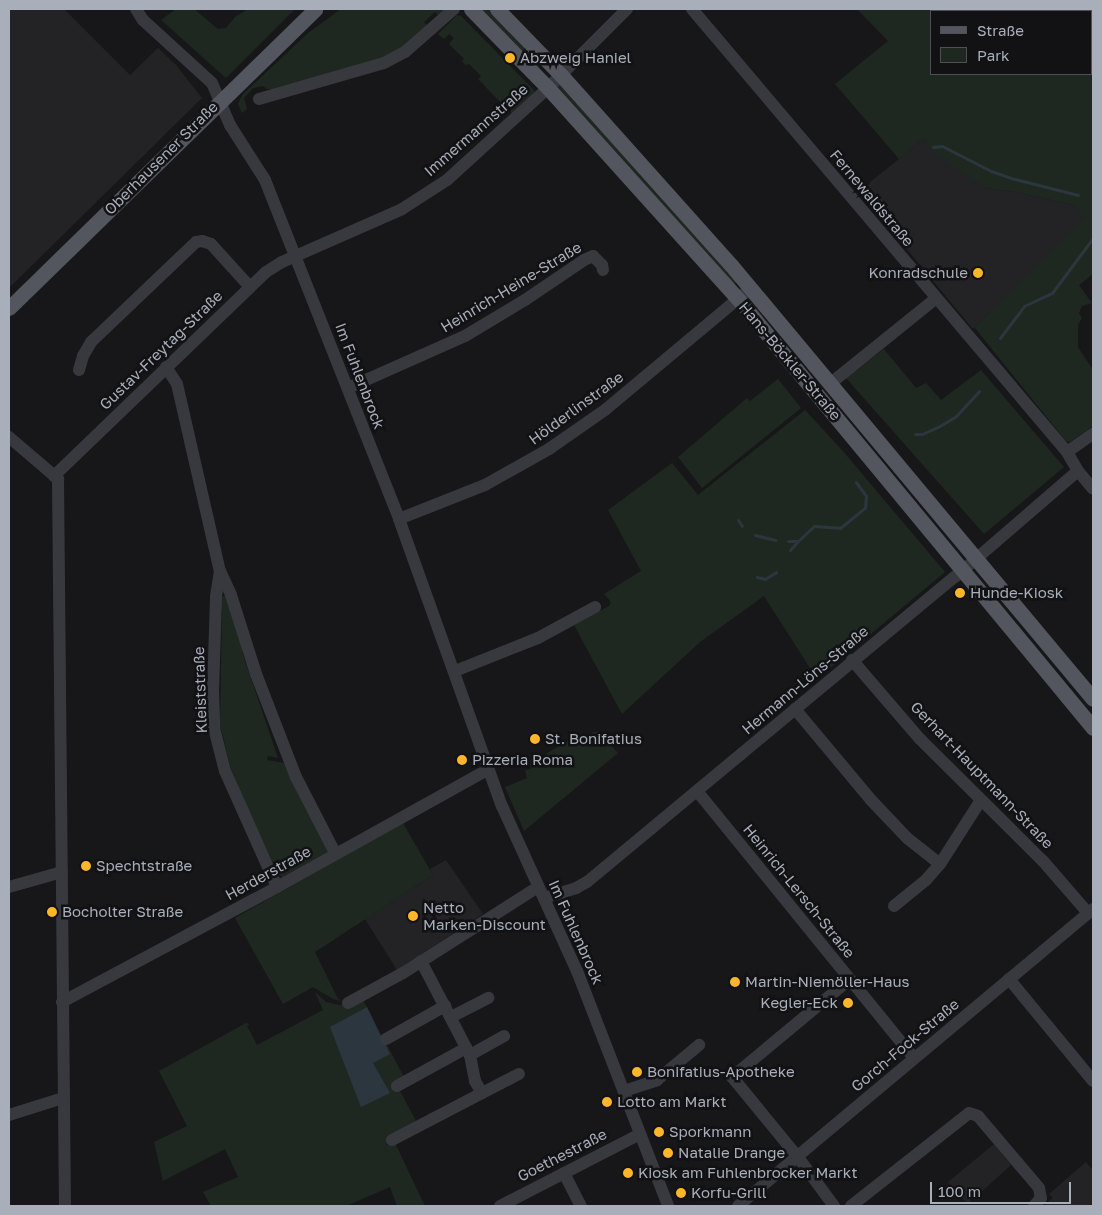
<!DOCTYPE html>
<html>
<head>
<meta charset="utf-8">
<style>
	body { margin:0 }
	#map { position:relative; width:1102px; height:1215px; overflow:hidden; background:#171719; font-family:"Golos Text",sans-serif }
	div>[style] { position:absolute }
	.built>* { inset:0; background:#232326 }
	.green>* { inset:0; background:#1e2820 }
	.water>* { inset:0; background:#2c363e }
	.stream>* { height:3px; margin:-1.5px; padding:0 1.5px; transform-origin:1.5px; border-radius:1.5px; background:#2c363e }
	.minor>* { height:12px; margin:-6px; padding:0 6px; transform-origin:6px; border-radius:6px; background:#38393e }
	.major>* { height:15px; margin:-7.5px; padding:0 7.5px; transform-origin:7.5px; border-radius:7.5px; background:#53565e }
	.dots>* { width:14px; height:14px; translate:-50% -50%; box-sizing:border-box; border:2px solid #121214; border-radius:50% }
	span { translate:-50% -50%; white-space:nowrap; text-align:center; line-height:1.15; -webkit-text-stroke:5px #121214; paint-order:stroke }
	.poi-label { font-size:15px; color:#a8aeba }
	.left { translate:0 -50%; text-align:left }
	.right { translate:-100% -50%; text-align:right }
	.street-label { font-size:15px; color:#a8aeba }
	.frame { position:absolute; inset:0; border:10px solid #a8aeba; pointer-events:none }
	.legend { position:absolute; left:930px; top:10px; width:162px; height:65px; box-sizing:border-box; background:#121214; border:1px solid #4e5056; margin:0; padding:6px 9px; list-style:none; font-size:15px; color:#a8aeba }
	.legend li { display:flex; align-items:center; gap:10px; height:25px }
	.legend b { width:25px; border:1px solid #4e5056 }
	.scale { position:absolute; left:930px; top:1182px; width:141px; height:22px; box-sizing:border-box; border:2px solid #a8aeba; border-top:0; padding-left:6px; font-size:15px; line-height:18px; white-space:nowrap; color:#a8aeba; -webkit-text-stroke:4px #121214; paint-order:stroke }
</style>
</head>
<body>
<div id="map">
	<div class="built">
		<div style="clip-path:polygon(9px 9px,64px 9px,130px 75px,158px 48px,176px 65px,202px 98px,9px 288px)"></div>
		<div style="clip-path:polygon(925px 138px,930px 145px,986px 188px,1015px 192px,1073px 205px,1086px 218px,975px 328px,972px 328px,859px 191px)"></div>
		<div style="clip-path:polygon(446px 860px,483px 914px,397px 970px,365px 919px,433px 875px,430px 869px)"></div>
		<div style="clip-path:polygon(994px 1144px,1011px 1165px,978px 1195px,972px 1189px,966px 1195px,971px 1201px,968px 1204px,948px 1182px)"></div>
		<div style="clip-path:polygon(1086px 1162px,1093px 1170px,1093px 1206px,1043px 1206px,1053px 1198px,1049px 1194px)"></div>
	</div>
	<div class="green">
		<div style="clip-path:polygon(176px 9px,194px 9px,218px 29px,226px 28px,235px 17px,248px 9px,295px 9px,226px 78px,161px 20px)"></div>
		<div style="clip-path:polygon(341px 9px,448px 9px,440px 17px,435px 12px,424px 22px,430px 28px,388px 58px,273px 89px,267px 89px,263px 86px,253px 88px,244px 98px,247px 109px,242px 113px,238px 104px,242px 95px,308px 33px)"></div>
		<div style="clip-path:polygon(476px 9px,493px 9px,544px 61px,536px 69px)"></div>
		<div style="clip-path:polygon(evenodd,857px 9px,1093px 9px,1093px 274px,1079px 285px,1092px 303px,1082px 306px,1079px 313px,1082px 318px,1078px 325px,1078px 347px,1093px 370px,1093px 426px,1070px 442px,1066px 441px,975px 328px,1085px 218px,1073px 205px,1015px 192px,986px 188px,931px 151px,925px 138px,899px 159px,835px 84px,888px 41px,857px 9px,1091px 11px,1091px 74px,931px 74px,931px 11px,1091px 11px)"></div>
		<div style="clip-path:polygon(457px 15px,461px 16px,534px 90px,535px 92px,512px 114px,510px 111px,515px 106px,510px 101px,505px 107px,478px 79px,481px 76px,469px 64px,466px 65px,462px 61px,464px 59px,449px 44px,454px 38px,449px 34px,444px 39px,438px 34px)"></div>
		<div style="clip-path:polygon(560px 84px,740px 280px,731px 287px,556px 86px)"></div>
		<div style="clip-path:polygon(884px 349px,916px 388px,926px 383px,941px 400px,981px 370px,1064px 467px,984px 534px,846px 378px)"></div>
		<div style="clip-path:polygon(778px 379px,801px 408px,702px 488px,678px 457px,747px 398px,750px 401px)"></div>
		<div style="clip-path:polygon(805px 410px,842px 450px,945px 572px,817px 679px,764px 596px,700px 642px,622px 714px,574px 625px,609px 606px,611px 602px,604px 594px,641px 571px,608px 510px,672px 463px,698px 495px)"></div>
		<div style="clip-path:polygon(226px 595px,243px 643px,242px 652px,278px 758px,268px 756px,267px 760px,285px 763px,329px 851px,282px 877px,278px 874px,243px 800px,230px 766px,220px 724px,222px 611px,219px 606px,221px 597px)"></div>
		<div style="clip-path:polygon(598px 731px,618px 753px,524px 831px,505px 787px,527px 778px,525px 770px,531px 769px,530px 764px,562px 744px,577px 737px)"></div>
		<div style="clip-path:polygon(403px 823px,433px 875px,315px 952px,338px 999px,342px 1001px,359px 992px,345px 1002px,333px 999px,313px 987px,283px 1004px,235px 918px)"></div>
		<div style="clip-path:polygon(315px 992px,326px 1002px,339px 1005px,345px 1005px,362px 999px,367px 1007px,330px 1028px,373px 1062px,386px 1043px,404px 1077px,399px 1089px,417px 1123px,386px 1145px,395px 1143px,425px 1206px,397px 1206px,390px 1187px,346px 1206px,211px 1206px,203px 1192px,238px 1177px,225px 1149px,163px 1181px,154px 1142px,187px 1126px,159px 1071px,246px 1023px,250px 1024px,247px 1026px,257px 1045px,323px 1010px)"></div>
	</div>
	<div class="water">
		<div style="clip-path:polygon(367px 1007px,390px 1054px,373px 1063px,390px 1093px,361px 1107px,330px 1027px)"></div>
	</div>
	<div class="stream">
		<div style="left:933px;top:147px;width:9px;rotate:-6deg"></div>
		<div style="left:942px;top:146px;width:55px;rotate:27deg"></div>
		<div style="left:991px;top:171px;width:21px;rotate:19deg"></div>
		<div style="left:1011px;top:178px;width:69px;rotate:14.2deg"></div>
		<div style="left:1000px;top:338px;width:40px;rotate:-53deg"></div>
		<div style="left:1024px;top:306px;width:31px;rotate:-25deg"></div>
		<div style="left:1052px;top:293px;width:69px;rotate:-53.3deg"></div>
		<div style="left:915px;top:434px;width:7px"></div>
		<div style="left:922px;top:434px;width:17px;rotate:-24deg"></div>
		<div style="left:938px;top:427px;width:21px;rotate:-31deg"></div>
		<div style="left:956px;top:416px;width:34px;rotate:-47deg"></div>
		<div style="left:738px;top:520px;width:7px;rotate:56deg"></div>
		<div style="left:755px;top:535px;width:21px;rotate:14deg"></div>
		<div style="left:788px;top:541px;width:10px"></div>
		<div style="left:798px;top:541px;width:22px;rotate:-43deg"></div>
		<div style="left:814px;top:526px;width:26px;rotate:4deg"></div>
		<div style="left:840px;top:528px;width:32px;rotate:-39deg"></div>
		<div style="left:865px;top:508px;width:12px;rotate:-85deg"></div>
		<div style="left:866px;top:496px;width:17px;rotate:-126deg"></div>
		<div style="left:790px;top:550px;width:12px;rotate:-48deg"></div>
		<div style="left:757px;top:577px;width:8px;rotate:14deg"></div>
		<div style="left:765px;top:579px;width:13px;rotate:-32deg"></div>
	</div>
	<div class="minor">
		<div style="left:136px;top:9px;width:13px;rotate:58deg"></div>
		<div style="left:143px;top:20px;width:93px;rotate:42.4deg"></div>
		<div style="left:212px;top:83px;width:46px;rotate:66.8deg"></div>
		<div style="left:230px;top:125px;width:65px;rotate:57.5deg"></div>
		<div style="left:265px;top:180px;width:365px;rotate:68.4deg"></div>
		<div style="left:399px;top:519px;width:305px;rotate:70.3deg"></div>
		<div style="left:502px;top:806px;width:181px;rotate:65.6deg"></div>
		<div style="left:577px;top:971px;width:252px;rotate:68.8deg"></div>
		<div style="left:692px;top:9px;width:580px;rotate:49.75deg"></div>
		<div style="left:1067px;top:452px;width:22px;rotate:60deg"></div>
		<div style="left:1078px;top:471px;width:23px;rotate:50deg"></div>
		<div style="left:259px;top:99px;width:130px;rotate:-16.1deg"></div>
		<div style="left:384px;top:63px;width:24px;rotate:-28deg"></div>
		<div style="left:405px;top:52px;width:65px;rotate:-41.3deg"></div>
		<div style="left:166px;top:367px;width:20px;rotate:57deg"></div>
		<div style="left:177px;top:384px;width:192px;rotate:77.1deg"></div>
		<div style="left:220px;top:571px;width:26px;rotate:65deg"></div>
		<div style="left:231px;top:595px;width:83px;rotate:72.4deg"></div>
		<div style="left:256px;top:674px;width:110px;rotate:68.8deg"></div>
		<div style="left:296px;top:777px;width:85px;rotate:62.8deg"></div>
		<div style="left:79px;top:370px;width:15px;rotate:-74deg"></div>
		<div style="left:83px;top:356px;width:16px;rotate:-60deg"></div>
		<div style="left:91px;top:342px;width:145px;rotate:-43.6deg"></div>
		<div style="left:196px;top:242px;width:6px;rotate:-9deg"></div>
		<div style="left:202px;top:241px;width:9px;rotate:18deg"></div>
		<div style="left:211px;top:244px;width:58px;rotate:47.8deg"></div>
		<div style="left:831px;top:383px;width:134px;rotate:-38.9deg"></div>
		<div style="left:348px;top:388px;width:128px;rotate:-24deg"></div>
		<div style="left:465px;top:336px;width:70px;rotate:-31deg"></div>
		<div style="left:525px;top:300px;width:71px;rotate:-34.1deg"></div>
		<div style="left:584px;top:260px;width:10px;rotate:-24deg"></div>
		<div style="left:593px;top:256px;width:13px;rotate:45deg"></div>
		<div style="left:602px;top:265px;width:5px;rotate:79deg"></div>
		<div style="left:9px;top:437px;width:65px;rotate:40.6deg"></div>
		<div style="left:58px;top:479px;width:727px;rotate:89.45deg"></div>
		<div style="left:1067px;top:452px;width:32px;rotate:-35deg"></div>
		<div style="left:54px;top:476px;width:294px;rotate:-43.9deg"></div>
		<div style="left:266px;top:272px;width:19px;rotate:-32deg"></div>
		<div style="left:282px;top:262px;width:131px;rotate:-23.8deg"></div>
		<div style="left:402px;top:209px;width:54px;rotate:-32.8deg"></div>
		<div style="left:447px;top:180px;width:137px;rotate:-42.3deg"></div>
		<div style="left:548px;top:88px;width:112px;rotate:-45deg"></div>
		<div style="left:399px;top:519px;width:92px;rotate:-21.6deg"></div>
		<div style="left:485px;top:485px;width:73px;rotate:-29.4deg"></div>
		<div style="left:549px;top:449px;width:68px;rotate:-34.9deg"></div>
		<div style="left:605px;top:410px;width:190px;rotate:-39.9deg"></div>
		<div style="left:220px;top:571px;width:26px;rotate:99deg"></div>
		<div style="left:216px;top:597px;width:93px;rotate:91.8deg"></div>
		<div style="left:213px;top:690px;width:38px;rotate:88deg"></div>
		<div style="left:214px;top:728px;width:44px;rotate:75.7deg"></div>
		<div style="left:225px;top:771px;width:127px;rotate:65.9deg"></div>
		<div style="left:852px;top:660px;width:104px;rotate:49.3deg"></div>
		<div style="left:920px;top:739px;width:173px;rotate:44.8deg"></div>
		<div style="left:1043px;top:861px;width:69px;rotate:49.1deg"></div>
		<div style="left:455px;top:671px;width:89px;rotate:-21.7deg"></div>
		<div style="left:538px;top:638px;width:65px;rotate:-28.5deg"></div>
		<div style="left:795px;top:709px;width:119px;rotate:50.1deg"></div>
		<div style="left:871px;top:800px;width:52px;rotate:46.5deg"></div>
		<div style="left:907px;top:838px;width:42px;rotate:38.2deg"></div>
		<div style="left:697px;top:791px;width:344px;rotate:50.9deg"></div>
		<div style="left:9px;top:887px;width:55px;rotate:-15.8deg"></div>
		<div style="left:544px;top:898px;width:34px;rotate:-17deg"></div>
		<div style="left:576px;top:888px;width:13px;rotate:-29deg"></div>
		<div style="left:587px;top:882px;width:478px;rotate:-39.7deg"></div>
		<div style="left:955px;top:577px;width:162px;rotate:-40.8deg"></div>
		<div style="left:894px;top:906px;width:41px;rotate:-39.1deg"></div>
		<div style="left:926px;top:880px;width:21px;rotate:-49deg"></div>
		<div style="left:940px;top:864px;width:76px;rotate:-57.4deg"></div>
		<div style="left:421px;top:961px;width:106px;rotate:62.5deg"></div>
		<div style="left:470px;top:1055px;width:26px;rotate:79deg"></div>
		<div style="left:475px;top:1081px;width:14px;rotate:60deg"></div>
		<div style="left:1009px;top:979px;width:132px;rotate:50.5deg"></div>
		<div style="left:62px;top:1002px;width:244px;rotate:-28.1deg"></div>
		<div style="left:277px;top:887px;width:240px;rotate:-29.1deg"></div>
		<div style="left:348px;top:1003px;width:63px;rotate:-28.6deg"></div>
		<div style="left:403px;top:973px;width:160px;rotate:-32.5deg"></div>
		<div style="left:451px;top:1017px;width:42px;rotate:-27.2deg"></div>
		<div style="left:386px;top:1039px;width:68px;rotate:-29.2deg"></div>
		<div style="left:470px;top:1055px;width:39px;rotate:-29deg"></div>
		<div style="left:397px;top:1086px;width:79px;rotate:-28.8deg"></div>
		<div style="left:624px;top:1091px;width:35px;rotate:-18deg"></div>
		<div style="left:657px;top:1080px;width:55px;rotate:-39.8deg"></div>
		<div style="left:9px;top:1115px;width:57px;rotate:-17.5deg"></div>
		<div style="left:392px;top:1140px;width:143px;rotate:-27.5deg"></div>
		<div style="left:564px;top:1173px;width:37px;rotate:63deg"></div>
		<div style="left:500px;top:1206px;width:157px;rotate:-27.2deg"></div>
		<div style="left:738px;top:1206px;width:463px;rotate:-39.9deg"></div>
		<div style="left:834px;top:1206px;width:62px;rotate:-126.5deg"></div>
		<div style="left:797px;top:1156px;width:102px;rotate:-129.4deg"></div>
		<div style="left:732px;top:1077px;width:152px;rotate:-39.7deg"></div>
		<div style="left:851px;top:1206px;width:150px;rotate:-38.2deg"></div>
		<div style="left:969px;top:1113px;width:9px;rotate:18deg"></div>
		<div style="left:978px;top:1116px;width:94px;rotate:49.7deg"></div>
		<div style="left:1039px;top:1188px;width:10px;rotate:79deg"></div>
		<div style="left:1041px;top:1198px;width:11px;rotate:131deg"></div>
	</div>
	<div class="major">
		<div style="left:471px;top:9px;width:110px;rotate:45.7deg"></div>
		<div style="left:548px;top:88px;width:284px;rotate:48deg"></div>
		<div style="left:738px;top:299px;width:557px;rotate:50.39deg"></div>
		<div style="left:497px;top:9px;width:92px;rotate:45.9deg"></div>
		<div style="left:561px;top:75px;width:255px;rotate:48.2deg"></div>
		<div style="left:731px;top:265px;width:565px;rotate:50.17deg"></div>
		<div style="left:9px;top:308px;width:428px;rotate:-44.3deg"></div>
	</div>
	<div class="dots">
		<div style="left:510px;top:58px;background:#ffb629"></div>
		<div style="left:978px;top:273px;background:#ffb629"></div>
		<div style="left:960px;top:593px;background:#ffb629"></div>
		<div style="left:535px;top:739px;background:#ffb629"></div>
		<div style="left:462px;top:760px;background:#ffb629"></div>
		<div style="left:86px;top:866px;background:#ffb629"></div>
		<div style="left:52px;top:912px;background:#ffb629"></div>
		<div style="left:413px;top:916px;background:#ffb629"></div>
		<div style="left:735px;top:982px;background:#ffb629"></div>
		<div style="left:848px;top:1003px;background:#ffb629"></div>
		<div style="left:637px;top:1072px;background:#ffb629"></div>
		<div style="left:607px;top:1102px;background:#ffb629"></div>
		<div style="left:659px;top:1132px;background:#ffb629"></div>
		<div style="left:668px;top:1153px;background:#ffb629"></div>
		<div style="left:628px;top:1173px;background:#ffb629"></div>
		<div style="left:681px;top:1193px;background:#ffb629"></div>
	</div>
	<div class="poi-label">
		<span class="left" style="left:520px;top:58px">Abzweig Haniel</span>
		<span class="right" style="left:968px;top:273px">Konradschule</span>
		<span class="left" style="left:970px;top:593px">Hunde-Kiosk</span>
		<span class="left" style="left:545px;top:739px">St. Bonifatius</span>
		<span class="left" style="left:472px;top:760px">Pizzeria Roma</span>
		<span class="left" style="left:96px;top:866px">Spechtstraße</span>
		<span class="left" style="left:423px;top:916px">Netto<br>Marken-Discount</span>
		<span class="left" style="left:62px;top:912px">Bocholter Straße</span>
		<span class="left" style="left:745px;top:982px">Martin-Niemöller-Haus</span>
		<span class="right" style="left:838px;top:1003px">Kegler-Eck</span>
		<span class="left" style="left:647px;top:1072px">Bonifatius-Apotheke</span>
		<span class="left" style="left:617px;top:1102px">Lotto am Markt</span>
		<span class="left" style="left:669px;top:1132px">Sporkmann</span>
		<span class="left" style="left:678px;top:1153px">Natalie Drange</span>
		<span class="left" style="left:638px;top:1173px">Kiosk am Fuhlenbrocker Markt</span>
		<span class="left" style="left:691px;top:1193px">Korfu-Grill</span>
	</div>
	<div class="street-label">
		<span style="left:476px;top:130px;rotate:-41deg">Immermannstraße</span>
		<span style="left:161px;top:158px;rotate:-45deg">Oberhausener Straße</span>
		<span style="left:872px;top:198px;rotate:50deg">Fernewaldstraße</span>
		<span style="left:511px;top:287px;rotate:-31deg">Heinrich-Heine-Straße</span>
		<span style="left:161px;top:350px;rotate:-44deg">Gustav-Freytag-Straße</span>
		<span style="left:790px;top:361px;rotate:50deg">Hans-Böckler-Straße</span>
		<span style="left:360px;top:376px;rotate:69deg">Im Fuhlenbrock</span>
		<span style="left:576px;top:408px;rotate:-36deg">Hölderlinstraße</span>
		<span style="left:805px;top:680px;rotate:-40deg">Hermann-Löns-Straße</span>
		<span style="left:200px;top:690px;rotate:-92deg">Kleiststraße</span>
		<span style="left:982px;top:775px;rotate:46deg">Gerhart-Hauptmann-Straße</span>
		<span style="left:268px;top:873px;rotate:-29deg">Herderstraße</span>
		<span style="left:799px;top:891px;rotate:51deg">Heinrich-Lersch-Straße</span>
		<span style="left:576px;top:932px;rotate:66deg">Im Fuhlenbrock</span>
		<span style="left:905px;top:1045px;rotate:-40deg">Gorch-Fock-Straße</span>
		<span style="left:562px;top:1155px;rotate:-27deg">Goethestraße</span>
	</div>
	<div class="frame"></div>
	<ul class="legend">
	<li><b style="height:6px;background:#53565e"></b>Straße</li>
	<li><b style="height:14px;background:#1e2820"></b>Park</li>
	</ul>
	<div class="scale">100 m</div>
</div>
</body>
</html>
